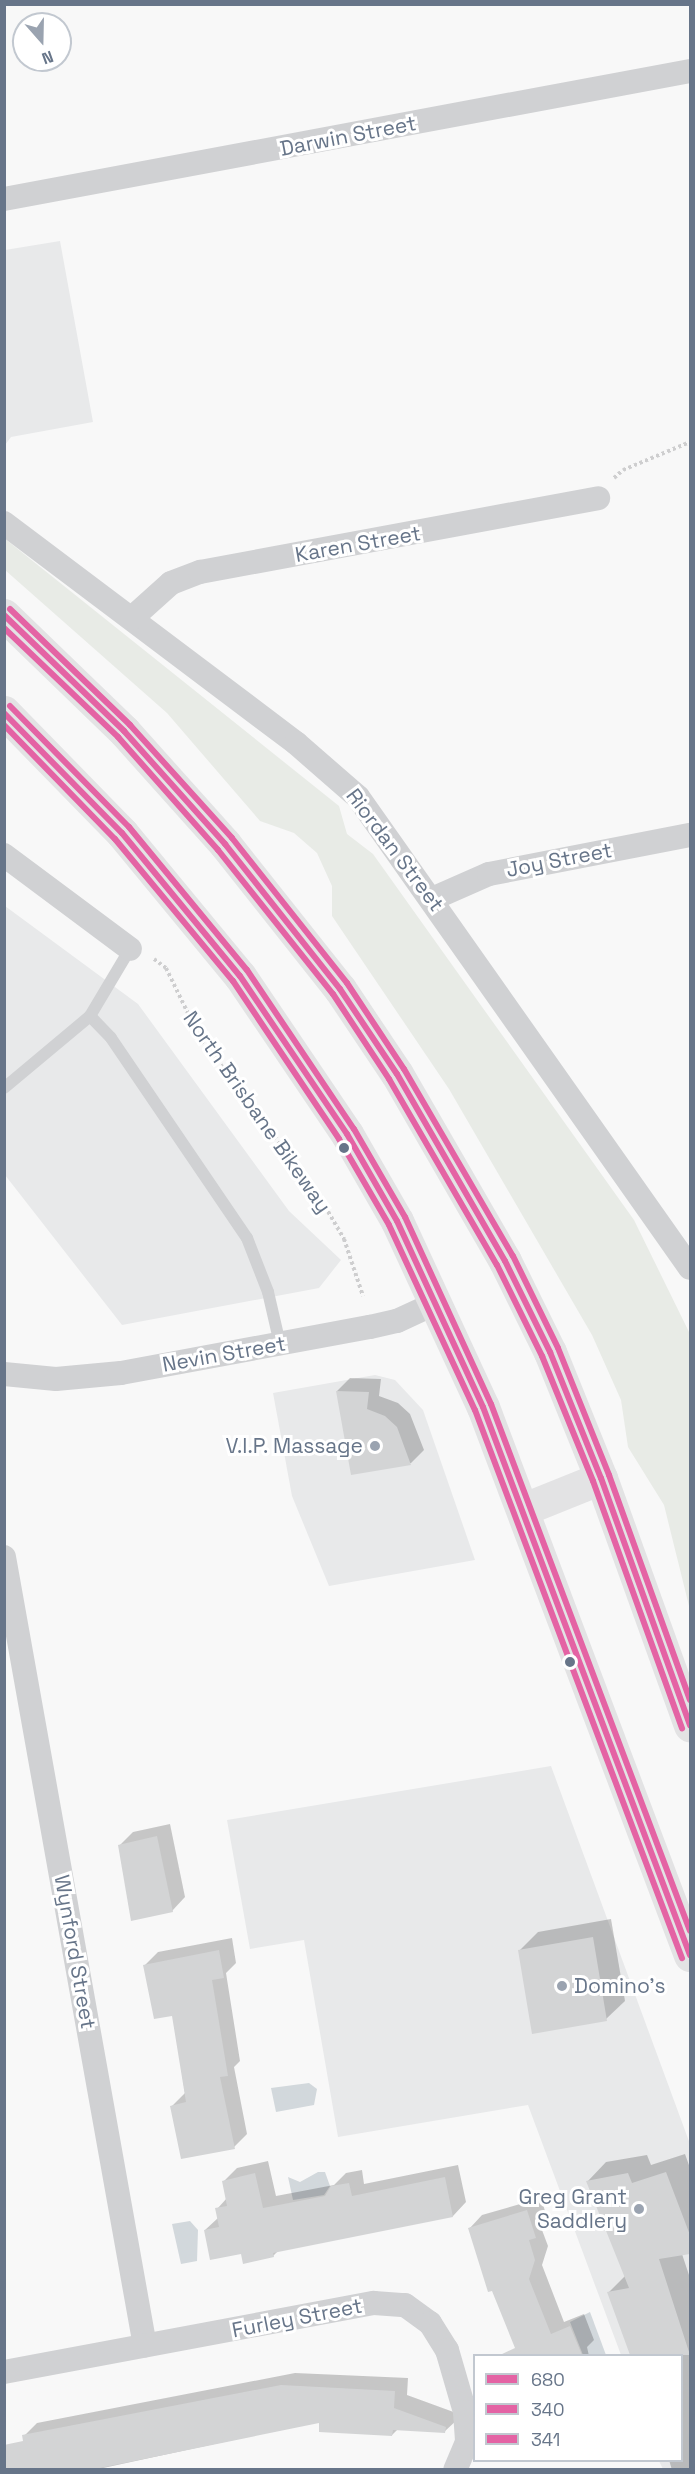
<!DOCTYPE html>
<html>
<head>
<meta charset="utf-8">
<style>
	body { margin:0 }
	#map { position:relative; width:695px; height:2474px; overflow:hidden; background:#f8f8f8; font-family:"Space Grotesk",sans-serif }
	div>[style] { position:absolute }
	.built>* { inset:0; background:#e8e9ea }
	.green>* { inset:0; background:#e8ebe6 }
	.water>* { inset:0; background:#d2d8dc }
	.shadow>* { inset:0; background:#0003 }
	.building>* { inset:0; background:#d3d4d5 }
	.path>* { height:4px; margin-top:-2px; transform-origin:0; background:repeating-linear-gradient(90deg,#cececf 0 3px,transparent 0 6px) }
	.service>* { height:12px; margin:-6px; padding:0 6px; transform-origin:6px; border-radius:6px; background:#d0d1d3 }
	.minor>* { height:24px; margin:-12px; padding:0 12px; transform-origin:12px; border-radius:12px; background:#d0d1d3 }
	.trunk>* { height:33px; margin:-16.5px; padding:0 16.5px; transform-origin:16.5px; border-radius:16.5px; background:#e3e3e4 }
	.bus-1>* { height:6px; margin:-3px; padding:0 3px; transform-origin:3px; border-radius:3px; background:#e463a4 }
	.bus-2>* { height:6px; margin:-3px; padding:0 3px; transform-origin:3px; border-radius:3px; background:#e463a4 }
	.bus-3>* { height:6px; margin:-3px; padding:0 3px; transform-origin:3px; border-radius:3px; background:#e463a4 }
	.dots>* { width:16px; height:16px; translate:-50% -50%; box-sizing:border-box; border:3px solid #fff; border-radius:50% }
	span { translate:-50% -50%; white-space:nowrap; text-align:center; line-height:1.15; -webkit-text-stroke:6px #fff; paint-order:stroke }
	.street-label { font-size:21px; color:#677589 }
	.poi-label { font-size:21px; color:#677589 }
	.right { translate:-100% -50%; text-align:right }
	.left { translate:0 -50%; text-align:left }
	.frame { position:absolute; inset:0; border:6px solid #677589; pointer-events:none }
	.legend { position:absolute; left:473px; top:2354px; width:210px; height:108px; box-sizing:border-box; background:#fff; border:2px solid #c2c8d0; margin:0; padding:8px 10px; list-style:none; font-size:18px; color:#677589 }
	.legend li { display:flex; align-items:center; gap:12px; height:30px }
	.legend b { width:30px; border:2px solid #c2c8d0 }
	.north { position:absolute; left:12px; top:12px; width:60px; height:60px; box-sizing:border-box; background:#fff; border:2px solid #c2c8d0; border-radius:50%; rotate:160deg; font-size:16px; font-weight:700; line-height:24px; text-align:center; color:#677589 }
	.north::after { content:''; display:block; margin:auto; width:21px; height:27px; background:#9aa3b0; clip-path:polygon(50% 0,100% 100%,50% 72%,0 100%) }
</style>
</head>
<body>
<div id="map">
	<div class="built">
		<div style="clip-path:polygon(60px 241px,93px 422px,11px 437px,5px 445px,5px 250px)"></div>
		<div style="clip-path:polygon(5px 906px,138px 1004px,289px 1211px,341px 1260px,319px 1288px,122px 1325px,5px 1175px)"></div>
		<div style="clip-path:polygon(375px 1375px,395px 1380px,423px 1410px,475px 1560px,329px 1586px,292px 1496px,273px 1393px)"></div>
		<div style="clip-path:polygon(551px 1766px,690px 2144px,690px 2469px,663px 2469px,659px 2461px,682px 2460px,682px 2356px,621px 2355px,528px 2105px,338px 2137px,304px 1940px,250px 1949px,227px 1820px)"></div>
	</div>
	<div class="green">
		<div style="clip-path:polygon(4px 538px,339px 806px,347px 834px,373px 854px,634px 1220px,690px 1334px,690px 1610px,664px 1505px,628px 1447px,621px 1400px,592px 1335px,449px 1089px,332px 916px,332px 886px,317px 853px,294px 833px,260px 821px,167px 713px,5px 570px)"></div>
	</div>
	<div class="water">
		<div style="clip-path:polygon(309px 2083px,317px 2089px,314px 2105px,276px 2112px,271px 2088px)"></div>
		<div style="clip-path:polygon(318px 2172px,325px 2172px,330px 2186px,324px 2195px,293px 2200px,288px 2177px,300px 2182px)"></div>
		<div style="clip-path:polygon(190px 2221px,198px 2230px,197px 2261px,181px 2264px,172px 2224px)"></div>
		<div style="clip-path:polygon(590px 2312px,606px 2355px,583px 2355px,570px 2322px)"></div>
	</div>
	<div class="shadow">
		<div style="clip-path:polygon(350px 1378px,381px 1379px,379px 1396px,398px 1403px,410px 1414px,424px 1450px,411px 1463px,352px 1473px,337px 1391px)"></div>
		<div style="clip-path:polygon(170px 1824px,185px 1897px,172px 1911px,120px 1845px,133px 1832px)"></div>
		<div style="clip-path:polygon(611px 1919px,625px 2001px,606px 2019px,519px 1951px,538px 1932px)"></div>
		<div style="clip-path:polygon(232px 1938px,236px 1963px,226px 1973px,240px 2061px,234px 2067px,247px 2134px,234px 2147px,172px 2106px,185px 2093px,173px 2014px,145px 1965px,158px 1952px)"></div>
		<div style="clip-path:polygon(685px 2154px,690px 2168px,690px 2252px,682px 2254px,690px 2278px,690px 2470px,672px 2470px,669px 2460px,682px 2460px,682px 2356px,631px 2356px,609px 2292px,626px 2275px,588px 2181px,606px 2162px,647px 2155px,651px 2165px)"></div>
		<div style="clip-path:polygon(268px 2161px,276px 2196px,334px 2185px,346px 2173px,362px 2170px,364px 2184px,458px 2165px,466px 2202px,453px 2216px,279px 2250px,273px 2256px,242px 2252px,205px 2230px,218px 2218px,217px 2209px,227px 2198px,224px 2181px,237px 2168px)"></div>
		<div style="clip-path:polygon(541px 2198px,549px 2224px,542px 2230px,548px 2246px,542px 2265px,564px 2322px,584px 2314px,594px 2340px,587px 2347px,589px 2356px,519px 2356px,469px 2229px,482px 2215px)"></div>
		<div style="clip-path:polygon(295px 2373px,408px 2378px,407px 2395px,459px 2414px,458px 2419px,444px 2432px,398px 2429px,392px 2435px,321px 2421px,94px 2470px,30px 2470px,24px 2436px,37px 2423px)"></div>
	</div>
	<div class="building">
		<div style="clip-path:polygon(336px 1391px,369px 1392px,367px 1409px,385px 1416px,397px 1427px,411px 1465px,351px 1475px)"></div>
		<div style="clip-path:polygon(157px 1836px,173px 1912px,131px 1921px,118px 1845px)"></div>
		<div style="clip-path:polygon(593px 1937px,607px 2021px,532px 2034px,518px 1950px)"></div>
		<div style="clip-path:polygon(219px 1950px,224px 1978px,212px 1980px,228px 2076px,220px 2077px,235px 2149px,181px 2159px,170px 2106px,186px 2102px,172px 2016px,154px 2019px,143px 1965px)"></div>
		<div style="clip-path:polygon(666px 2172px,690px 2235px,690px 2254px,659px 2259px,690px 2355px,630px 2355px,607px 2292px,629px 2288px,586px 2181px,628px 2173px,632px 2183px)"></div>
		<div style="clip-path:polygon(255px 2173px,263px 2208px,325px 2196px,331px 2186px,349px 2183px,352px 2196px,445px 2177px,453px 2217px,273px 2253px,274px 2257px,243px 2264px,241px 2254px,210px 2260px,204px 2230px,219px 2227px,215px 2208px,227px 2206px,222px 2181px)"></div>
		<div style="clip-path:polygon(527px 2210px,536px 2238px,529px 2240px,535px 2260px,529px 2279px,551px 2334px,570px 2326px,582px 2355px,500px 2355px,515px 2348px,492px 2291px,488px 2292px,468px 2228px)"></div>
		<div style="clip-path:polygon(281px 2385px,395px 2391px,394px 2408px,446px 2427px,445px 2433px,393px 2430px,392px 2436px,319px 2432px,319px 2423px,95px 2469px,4px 2469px,4px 2445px,23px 2441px,22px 2435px)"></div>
	</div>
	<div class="path">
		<div style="left:614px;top:478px;width:12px;rotate:-42deg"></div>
		<div style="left:623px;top:470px;width:73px;rotate:-22.7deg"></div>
		<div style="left:154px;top:959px;width:15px;rotate:37deg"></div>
		<div style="left:166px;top:968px;width:76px;rotate:64.1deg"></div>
		<div style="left:199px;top:1036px;width:194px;rotate:53deg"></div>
		<div style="left:316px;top:1191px;width:56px;rotate:59.7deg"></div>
		<div style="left:344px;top:1239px;width:60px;rotate:71.6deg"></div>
	</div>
	<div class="service">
		<div style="left:90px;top:1016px;width:30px;rotate:46deg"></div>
		<div style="left:111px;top:1038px;width:242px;rotate:55.8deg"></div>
		<div style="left:247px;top:1238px;width:58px;rotate:68.7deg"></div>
		<div style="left:268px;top:1292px;width:53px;rotate:77deg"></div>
		<div style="left:4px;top:1088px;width:112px;rotate:-39.9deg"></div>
		<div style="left:90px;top:1016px;width:78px;rotate:-59.2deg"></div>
	</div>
	<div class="minor">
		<div style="left:4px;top:199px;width:698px;rotate:-10.57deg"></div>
		<div style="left:4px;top:523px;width:366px;rotate:37deg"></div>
		<div style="left:296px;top:743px;width:82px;rotate:41.1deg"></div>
		<div style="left:358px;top:797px;width:576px;rotate:54.82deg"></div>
		<div style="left:132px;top:618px;width:52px;rotate:-41.9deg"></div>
		<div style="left:171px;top:583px;width:31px;rotate:-21deg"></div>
		<div style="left:200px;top:572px;width:405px;rotate:-10.5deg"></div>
		<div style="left:4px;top:855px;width:157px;rotate:36.7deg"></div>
		<div style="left:432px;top:899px;width:62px;rotate:-23.7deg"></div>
		<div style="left:489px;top:874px;width:205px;rotate:-11deg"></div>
		<div style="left:4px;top:1374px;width:52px;rotate:5.5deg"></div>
		<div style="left:56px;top:1379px;width:65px;rotate:-5.3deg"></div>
		<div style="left:121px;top:1373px;width:253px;rotate:-10.5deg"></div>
		<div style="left:370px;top:1327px;width:28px;rotate:-13deg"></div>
		<div style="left:397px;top:1321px;width:45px;rotate:-24.9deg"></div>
		<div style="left:4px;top:1557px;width:801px;rotate:79.87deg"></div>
		<div style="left:4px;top:2372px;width:376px;rotate:-10.6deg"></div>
		<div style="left:374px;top:2303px;width:31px;rotate:4deg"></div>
		<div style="left:405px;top:2305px;width:31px;rotate:36deg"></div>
		<div style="left:430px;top:2323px;width:32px;rotate:58deg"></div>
		<div style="left:447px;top:2350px;width:65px;rotate:73.8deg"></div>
		<div style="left:465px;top:2412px;width:30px;rotate:86deg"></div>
		<div style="left:467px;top:2442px;width:30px;rotate:113deg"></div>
	</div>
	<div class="trunk">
		<div style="left:4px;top:615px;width:167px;rotate:44deg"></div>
		<div style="left:124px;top:731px;width:152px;rotate:48.2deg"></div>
		<div style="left:225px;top:844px;width:185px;rotate:51.6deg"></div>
		<div style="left:340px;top:989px;width:102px;rotate:56.2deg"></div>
		<div style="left:397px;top:1074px;width:216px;rotate:60deg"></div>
		<div style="left:505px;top:1261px;width:102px;rotate:63.7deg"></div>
		<div style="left:550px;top:1352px;width:136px;rotate:68deg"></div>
		<div style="left:601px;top:1478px;width:263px;rotate:70.2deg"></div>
		<div style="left:4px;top:712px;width:169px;rotate:45.7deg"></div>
		<div style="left:122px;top:833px;width:185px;rotate:50.5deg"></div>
		<div style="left:240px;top:976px;width:191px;rotate:55.9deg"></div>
		<div style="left:347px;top:1134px;width:100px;rotate:60.1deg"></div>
		<div style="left:397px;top:1221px;width:205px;rotate:65.2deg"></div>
		<div style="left:483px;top:1407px;width:586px;rotate:69.31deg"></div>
		<div style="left:524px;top:1509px;width:83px;rotate:-21.9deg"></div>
	</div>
	<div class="bus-1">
		<div style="left:4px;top:615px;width:167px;rotate:44deg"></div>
		<div style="left:124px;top:731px;width:152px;rotate:48.2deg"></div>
		<div style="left:225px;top:844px;width:185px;rotate:51.6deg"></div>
		<div style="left:340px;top:989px;width:102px;rotate:56.2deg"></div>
		<div style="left:397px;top:1074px;width:216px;rotate:60deg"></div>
		<div style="left:505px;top:1261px;width:102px;rotate:63.7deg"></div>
		<div style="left:550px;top:1352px;width:136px;rotate:68deg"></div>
		<div style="left:601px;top:1478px;width:263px;rotate:70.2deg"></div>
		<div style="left:4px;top:713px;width:168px;rotate:45.5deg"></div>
		<div style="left:122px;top:833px;width:185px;rotate:50.5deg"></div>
		<div style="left:240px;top:976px;width:191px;rotate:55.9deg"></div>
		<div style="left:347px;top:1134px;width:100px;rotate:60.1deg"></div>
		<div style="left:397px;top:1221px;width:205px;rotate:65.2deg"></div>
		<div style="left:483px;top:1407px;width:586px;rotate:69.31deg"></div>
	</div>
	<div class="bus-2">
		<div style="left:4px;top:628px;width:158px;rotate:43.7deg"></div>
		<div style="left:118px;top:737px;width:151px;rotate:48.5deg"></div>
		<div style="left:218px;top:850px;width:184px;rotate:51.4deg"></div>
		<div style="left:333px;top:994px;width:102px;rotate:56.6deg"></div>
		<div style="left:389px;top:1079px;width:215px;rotate:59.9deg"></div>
		<div style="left:497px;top:1265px;width:102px;rotate:63.7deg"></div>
		<div style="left:542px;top:1356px;width:135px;rotate:67.8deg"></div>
		<div style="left:593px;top:1481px;width:263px;rotate:70.2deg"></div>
		<div style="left:4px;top:725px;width:159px;rotate:45.8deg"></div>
		<div style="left:115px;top:839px;width:185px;rotate:50.3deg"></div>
		<div style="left:233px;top:981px;width:190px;rotate:56.1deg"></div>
		<div style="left:339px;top:1139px;width:99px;rotate:59.8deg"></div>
		<div style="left:389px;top:1225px;width:204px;rotate:65.1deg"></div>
		<div style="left:475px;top:1410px;width:586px;rotate:69.31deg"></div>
	</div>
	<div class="bus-3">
		<div style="left:10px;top:609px;width:167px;rotate:44deg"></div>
		<div style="left:130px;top:725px;width:152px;rotate:47.9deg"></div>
		<div style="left:232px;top:838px;width:185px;rotate:51.6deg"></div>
		<div style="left:347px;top:983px;width:103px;rotate:56.5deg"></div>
		<div style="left:404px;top:1069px;width:216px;rotate:59.8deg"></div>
		<div style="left:513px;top:1256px;width:102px;rotate:63.9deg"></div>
		<div style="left:558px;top:1348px;width:137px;rotate:68.1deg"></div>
		<div style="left:609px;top:1475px;width:239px;rotate:70.2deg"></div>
		<div style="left:10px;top:706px;width:170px;rotate:45.5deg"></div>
		<div style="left:129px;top:827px;width:185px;rotate:50.5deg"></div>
		<div style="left:247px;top:970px;width:192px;rotate:56.1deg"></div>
		<div style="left:354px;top:1129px;width:102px;rotate:59.9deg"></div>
		<div style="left:405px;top:1217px;width:206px;rotate:65.3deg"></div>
		<div style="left:491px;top:1404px;width:563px;rotate:69.31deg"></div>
	</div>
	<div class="dots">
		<div style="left:344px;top:1148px;background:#677589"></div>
		<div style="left:375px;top:1446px;background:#9aa3b0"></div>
		<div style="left:570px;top:1662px;background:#677589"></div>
		<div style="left:562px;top:1986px;background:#9aa3b0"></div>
		<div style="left:639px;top:2209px;background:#9aa3b0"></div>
	</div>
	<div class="street-label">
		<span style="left:348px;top:136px;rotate:-11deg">Darwin Street</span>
		<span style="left:358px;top:544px;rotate:-10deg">Karen Street</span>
		<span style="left:395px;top:850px;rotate:53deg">Riordan Street</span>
		<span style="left:559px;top:860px;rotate:-11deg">Joy Street</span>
		<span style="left:257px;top:1112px;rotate:55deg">North Brisbane Bikeway</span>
		<span style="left:224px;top:1354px;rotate:-10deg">Nevin Street</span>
		<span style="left:75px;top:1952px;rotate:80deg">Wynford Street</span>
		<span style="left:297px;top:2318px;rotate:-11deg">Furley Street</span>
	</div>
	<div class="poi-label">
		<span class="right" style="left:363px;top:1446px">V.I.P. Massage</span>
		<span class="left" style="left:574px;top:1986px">Domino's</span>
		<span class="right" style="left:627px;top:2209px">Greg Grant<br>Saddlery</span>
	</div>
	<div class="frame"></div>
	<ul class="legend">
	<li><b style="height:8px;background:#e463a4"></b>680</li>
	<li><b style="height:8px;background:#e463a4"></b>340</li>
	<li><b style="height:8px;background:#e463a4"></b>341</li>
	</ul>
	<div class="north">N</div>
</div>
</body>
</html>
